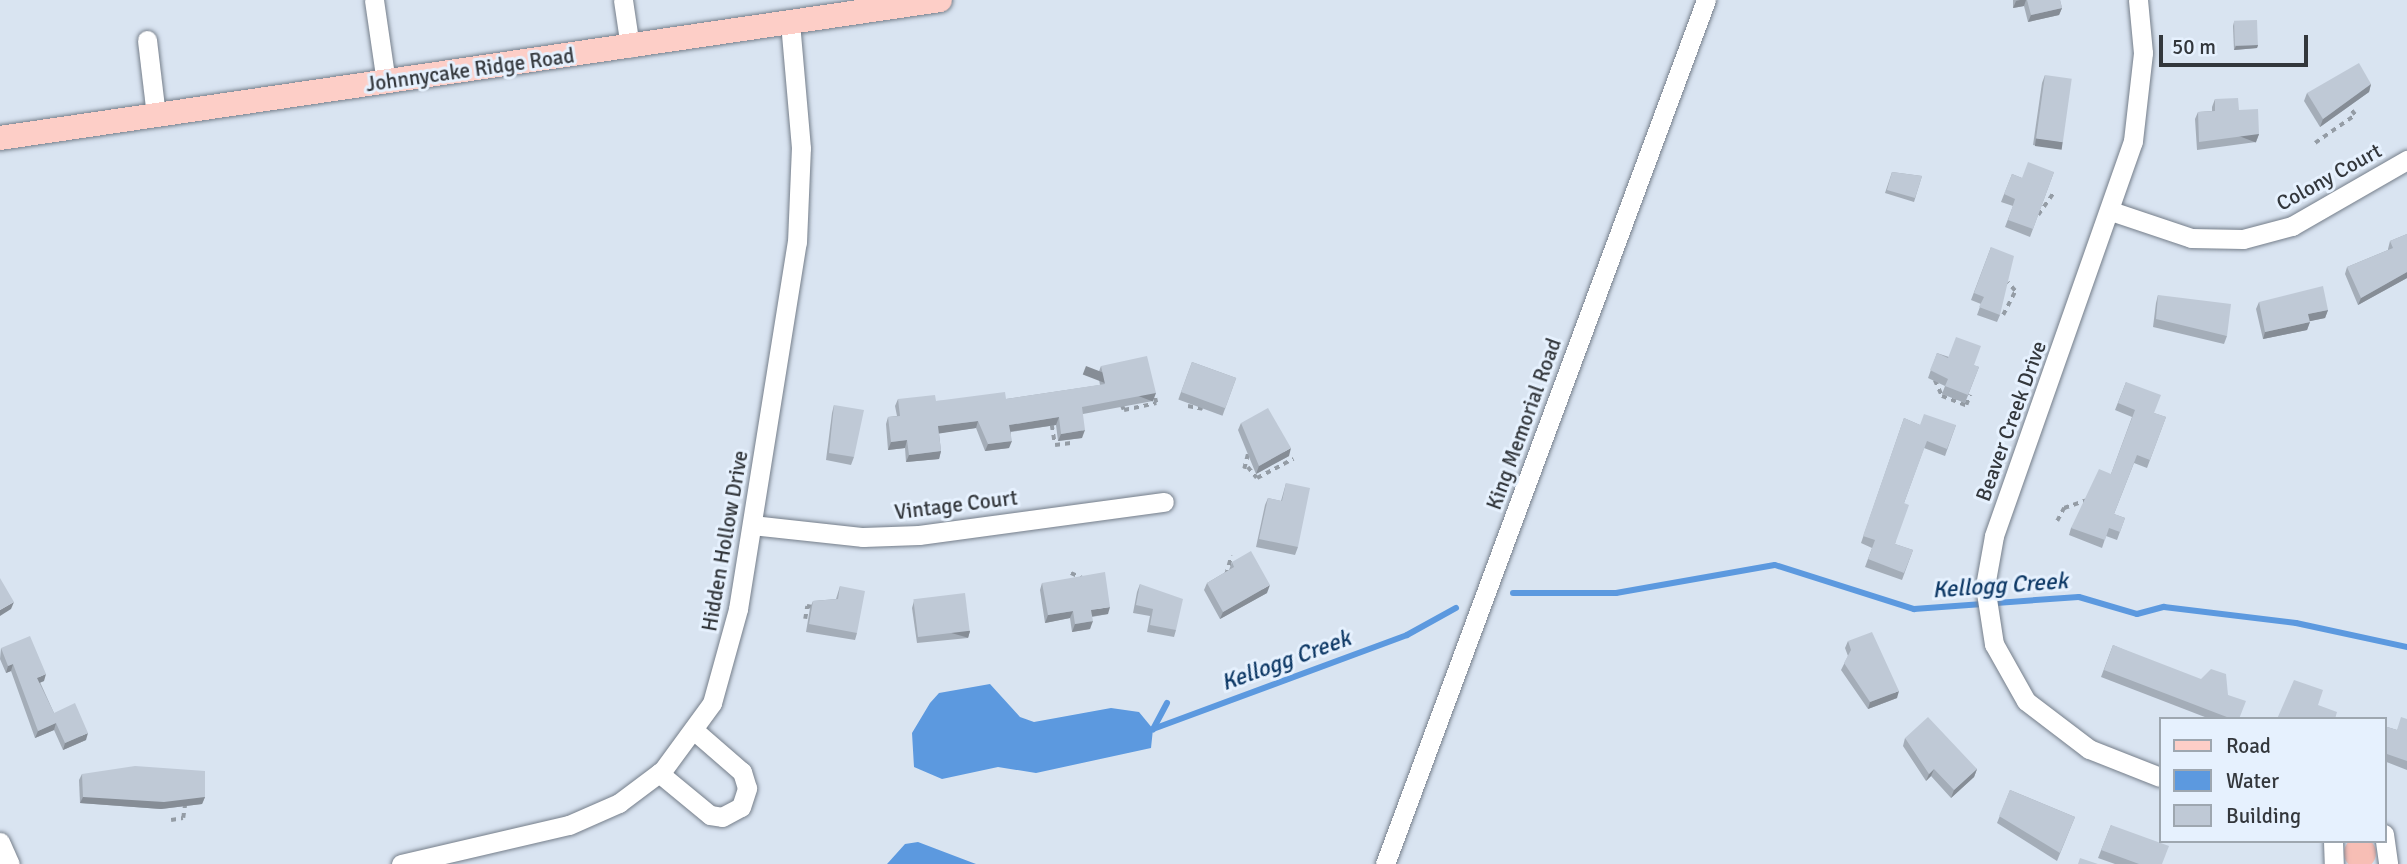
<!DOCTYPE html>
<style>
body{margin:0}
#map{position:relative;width:2407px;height:864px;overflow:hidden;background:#d9e4f1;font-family:Signika,sans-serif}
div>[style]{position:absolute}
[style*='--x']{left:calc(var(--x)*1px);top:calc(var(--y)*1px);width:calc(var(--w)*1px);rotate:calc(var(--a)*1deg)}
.green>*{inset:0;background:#f7beb5}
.round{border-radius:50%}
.water>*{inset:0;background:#5c99df}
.stream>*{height:6px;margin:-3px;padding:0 3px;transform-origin:3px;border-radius:3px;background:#5c99df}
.path>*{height:3.5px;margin-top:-1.75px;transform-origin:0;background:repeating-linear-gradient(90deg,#949ca5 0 5px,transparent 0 10px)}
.roads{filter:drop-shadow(0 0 2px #757e8a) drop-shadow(0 0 2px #757e8a)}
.minor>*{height:19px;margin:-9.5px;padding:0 9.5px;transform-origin:9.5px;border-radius:9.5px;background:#fff}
.major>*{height:24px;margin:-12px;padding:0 12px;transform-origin:12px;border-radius:12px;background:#fdcec7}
.wall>*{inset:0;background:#a4adb8;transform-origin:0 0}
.shaded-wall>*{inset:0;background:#868d96;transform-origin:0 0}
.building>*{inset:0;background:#bfc9d6;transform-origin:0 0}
span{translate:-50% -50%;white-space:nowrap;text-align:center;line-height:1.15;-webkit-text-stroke:6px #e6f1fe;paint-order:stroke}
.street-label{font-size:21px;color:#33373c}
.water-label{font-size:23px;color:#0e3966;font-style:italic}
.legend{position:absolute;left:2159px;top:717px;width:228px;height:126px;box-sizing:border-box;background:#e6f1fe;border:2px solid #9ea7b0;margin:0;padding:9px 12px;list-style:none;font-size:21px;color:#33373c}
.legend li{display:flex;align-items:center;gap:14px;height:35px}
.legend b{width:35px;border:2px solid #9ea7b0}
.scale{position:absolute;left:2159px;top:35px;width:149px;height:32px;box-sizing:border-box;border:4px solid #33373c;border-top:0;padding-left:9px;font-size:21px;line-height:24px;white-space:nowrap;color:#33373c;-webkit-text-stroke:5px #e6f1fe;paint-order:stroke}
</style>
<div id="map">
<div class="green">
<i class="round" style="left:2344px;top:837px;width:32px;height:32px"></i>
</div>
<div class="water">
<i style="clip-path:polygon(990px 684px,1020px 717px,1034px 722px,1111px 708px,1139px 712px,1153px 729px,1151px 748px,1036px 773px,998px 767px,942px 779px,914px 767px,912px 733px,930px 703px,939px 693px)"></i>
<i style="clip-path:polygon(918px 842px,968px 861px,976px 864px,887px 864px,905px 844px)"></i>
</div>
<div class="stream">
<i style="--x:1513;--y:593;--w:103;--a:0"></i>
<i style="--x:1616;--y:593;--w:161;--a:-10"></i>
<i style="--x:1775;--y:565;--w:146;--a:17.6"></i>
<i style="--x:1914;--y:609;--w:165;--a:-4.2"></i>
<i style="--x:2079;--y:597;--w:60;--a:16.3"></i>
<i style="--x:2137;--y:614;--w:28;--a:-15"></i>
<i style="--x:2164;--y:607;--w:133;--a:6.9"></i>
<i style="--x:2296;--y:623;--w:114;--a:12.2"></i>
<i style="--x:1167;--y:703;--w:30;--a:118"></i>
<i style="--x:1153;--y:729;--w:271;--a:-20.3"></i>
<i style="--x:1407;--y:635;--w:56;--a:-28.9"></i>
</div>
<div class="path">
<i style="--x:2315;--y:143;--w:49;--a:-35"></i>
<i style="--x:2355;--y:115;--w:8;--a:-130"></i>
<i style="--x:2038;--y:215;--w:29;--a:-55"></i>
<i style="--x:2003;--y:315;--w:27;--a:-63"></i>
<i style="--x:2015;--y:291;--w:11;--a:-131"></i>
<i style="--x:1935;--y:380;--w:17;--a:66"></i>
<i style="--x:1942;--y:396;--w:26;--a:21"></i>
<i style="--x:1966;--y:405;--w:11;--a:-68"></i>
<i style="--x:1122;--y:405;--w:5;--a:68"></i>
<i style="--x:1124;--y:410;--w:33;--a:-12"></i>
<i style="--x:1156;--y:403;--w:9;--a:-103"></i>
<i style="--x:1188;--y:406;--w:15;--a:11"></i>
<i style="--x:1052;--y:425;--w:20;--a:81"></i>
<i style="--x:1055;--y:445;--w:16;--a:-7"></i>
<i style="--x:1248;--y:467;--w:14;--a:51"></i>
<i style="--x:1257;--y:478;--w:41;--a:-27.8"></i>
<i style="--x:1244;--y:469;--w:21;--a:-76"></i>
<i style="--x:2057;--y:521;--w:15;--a:-62"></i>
<i style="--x:2064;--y:508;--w:24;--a:-19"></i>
<i style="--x:1071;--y:573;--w:12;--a:24"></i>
<i style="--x:1226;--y:575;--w:20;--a:-75"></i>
<i style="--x:805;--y:619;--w:13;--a:-81"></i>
<i style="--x:807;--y:606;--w:6;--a:9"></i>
<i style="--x:171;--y:820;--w:12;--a:-9"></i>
<i style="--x:183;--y:818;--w:14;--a:-82"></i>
</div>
<div class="roads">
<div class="minor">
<i style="--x:374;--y:0;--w:83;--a:81.7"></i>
<i style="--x:623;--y:0;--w:48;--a:81.5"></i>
<i style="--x:2138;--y:0;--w:53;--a:84.6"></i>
<i style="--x:2143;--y:53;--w:89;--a:96.5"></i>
<i style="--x:2133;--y:141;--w:419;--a:109.4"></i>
<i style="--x:1994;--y:536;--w:51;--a:100.2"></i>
<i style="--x:1985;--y:586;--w:59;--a:81.2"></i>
<i style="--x:1994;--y:644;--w:65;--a:60.7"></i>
<i style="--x:2026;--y:701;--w:79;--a:37.3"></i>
<i style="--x:2089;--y:749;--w:76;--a:21.5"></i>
<i style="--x:147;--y:40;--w:77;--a:83.2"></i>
<i style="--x:2111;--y:211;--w:84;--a:18.6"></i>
<i style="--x:2191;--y:238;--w:52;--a:1.1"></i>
<i style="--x:2243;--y:239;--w:51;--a:-14.9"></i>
<i style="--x:2292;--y:226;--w:133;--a:-29.9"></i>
<i style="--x:752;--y:525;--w:112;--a:6.2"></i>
<i style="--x:863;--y:537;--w:56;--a:-2"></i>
<i style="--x:919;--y:535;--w:247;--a:-7.7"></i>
<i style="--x:659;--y:773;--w:66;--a:39.5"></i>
<i style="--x:710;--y:815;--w:12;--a:9"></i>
<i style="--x:722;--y:817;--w:21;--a:-28"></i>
<i style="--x:741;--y:807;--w:20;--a:-72"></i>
<i style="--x:747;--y:788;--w:17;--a:-107"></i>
<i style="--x:742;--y:772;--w:61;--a:-139"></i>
<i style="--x:2384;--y:834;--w:30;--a:82"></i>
<i style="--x:2333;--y:841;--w:23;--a:88"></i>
<i style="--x:0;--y:842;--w:24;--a:66"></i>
<i style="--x:401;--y:864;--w:172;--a:-13.1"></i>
<i style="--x:569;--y:825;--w:55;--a:-23.7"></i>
<i style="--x:619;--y:803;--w:55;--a:-36.9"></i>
<i style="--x:663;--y:770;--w:83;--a:-53.8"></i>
<i style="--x:712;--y:703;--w:98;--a:-74.5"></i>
<i style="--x:738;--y:609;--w:372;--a:-80.9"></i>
<i style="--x:797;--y:242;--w:94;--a:-87.6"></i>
<i style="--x:801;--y:148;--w:126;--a:-95"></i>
<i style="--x:1385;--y:864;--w:922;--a:-69.62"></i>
</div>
<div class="major">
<i style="--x:0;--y:138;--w:950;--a:-8.35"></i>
</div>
</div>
<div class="wall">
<i style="clip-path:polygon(2013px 0,2060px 0,2062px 8px,2059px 15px,2028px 22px,2024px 6px,2013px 8px)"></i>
<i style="clip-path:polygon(2234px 22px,2258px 45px,2257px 48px,2234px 50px,2233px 26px)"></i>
<i style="clip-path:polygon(2045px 75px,2060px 149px,2033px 145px,2042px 83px)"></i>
<i style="clip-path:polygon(2371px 84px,2369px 92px,2320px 127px,2304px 101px,2307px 93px)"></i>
<i style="clip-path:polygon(2215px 99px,2239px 110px,2259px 134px,2256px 142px,2197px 150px,2195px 119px,2198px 112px,2212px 111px,2212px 107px)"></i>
<i style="clip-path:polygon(1892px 172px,1922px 176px,1914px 202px,1885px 193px)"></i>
<i style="clip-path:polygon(2054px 172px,2030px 237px,2005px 227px,2013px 206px,2001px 202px,2012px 174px,2022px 178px)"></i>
<i style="clip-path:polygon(2407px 234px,2407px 278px,2358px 305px,2345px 274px,2347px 267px,2388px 250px,2388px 249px,2390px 241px)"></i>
<i style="clip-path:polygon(1991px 247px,2000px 315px,1997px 322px,1977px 315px,1981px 304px,1971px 300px)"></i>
<i style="clip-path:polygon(2158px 295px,2227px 336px,2224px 344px,2153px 327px,2156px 303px)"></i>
<i style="clip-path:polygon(2259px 302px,2328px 310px,2325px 318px,2310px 321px,2307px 330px,2263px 339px,2256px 309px)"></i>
<i style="clip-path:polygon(1937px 353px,1979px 367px,1965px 403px,1942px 394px,1945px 386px,1928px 378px)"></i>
<i style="left:1192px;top:362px;width:47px;height:40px;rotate:20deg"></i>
<i style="clip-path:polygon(1101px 366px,1153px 401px,1083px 414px,1082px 438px,1058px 441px,1056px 425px,1011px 432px,1009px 448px,985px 451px,976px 428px,939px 433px,941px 451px,939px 459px,906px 462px,905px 448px,888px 450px,886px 424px,888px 417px,897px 416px,895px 406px,898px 399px,936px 401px,1006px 399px,1100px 385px,1098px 374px)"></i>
<i style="clip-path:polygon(2126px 382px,2154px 413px,2166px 417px,2147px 468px,2134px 463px,2114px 514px,2125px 518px,2117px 540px,2106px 536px,2102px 548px,2069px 535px,2071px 528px,2111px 474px,2132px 417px,2115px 410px)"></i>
<i style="clip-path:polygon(834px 405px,854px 457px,851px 465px,826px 460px,832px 413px)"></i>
<i style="clip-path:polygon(1904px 418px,1920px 425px,1956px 425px,1945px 456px,1924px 448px,1904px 503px,1895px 544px,1913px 550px,1902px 580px,1865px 567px,1872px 548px,1861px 543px)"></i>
<i style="clip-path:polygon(1241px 423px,1289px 456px,1256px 474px,1238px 430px)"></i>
<i style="clip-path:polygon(1286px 483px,1298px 547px,1295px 555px,1256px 547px,1265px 505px,1268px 498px,1281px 501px)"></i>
<i style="clip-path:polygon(1232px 562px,1267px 593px,1220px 619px,1204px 590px,1207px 583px,1229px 570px)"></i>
<i style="clip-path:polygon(1042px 583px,1108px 614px,1092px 617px,1090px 629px,1072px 632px,1070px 618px,1045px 623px,1040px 590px)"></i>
<i style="clip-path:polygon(1140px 584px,1176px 630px,1174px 637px,1147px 632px,1150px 616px,1133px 613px,1137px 592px)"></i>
<i style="clip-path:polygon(840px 586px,857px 633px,855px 640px,806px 632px,810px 608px,813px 601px,836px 599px)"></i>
<i style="clip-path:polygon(914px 601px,970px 631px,968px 638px,917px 643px,912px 608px)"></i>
<i style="clip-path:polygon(1848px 641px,1897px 698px,1868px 709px,1841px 670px,1848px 656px,1845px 648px)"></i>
<i style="clip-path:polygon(2113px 645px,2228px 695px,2239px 719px,2210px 719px,2101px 677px)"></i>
<i style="clip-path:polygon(1px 648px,44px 681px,40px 682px,54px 713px,86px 740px,63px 750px,54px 730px,35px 738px,11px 671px,6px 673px,0 659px)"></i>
<i style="clip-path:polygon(2407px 719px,2407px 770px,2384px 761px,2384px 726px,2397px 730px)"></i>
<i style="clip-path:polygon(1905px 738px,1977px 769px,1974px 777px,1951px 798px,1931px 776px,1926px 781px,1903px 746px)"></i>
<i style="clip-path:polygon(82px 774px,205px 797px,202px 804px,161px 809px,80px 803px,79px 780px)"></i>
<i style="clip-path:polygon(2010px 790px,2075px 817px,2057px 861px,1997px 823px)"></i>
<i style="clip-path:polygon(2111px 825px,2162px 864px,2115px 864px,2098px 858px)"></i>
</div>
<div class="shaded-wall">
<i style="clip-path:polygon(2020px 0,2026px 0,2024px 6px,2013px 8px,2016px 1px)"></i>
<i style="clip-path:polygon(2062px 8px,2059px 15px,2028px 22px,2031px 15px)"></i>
<i style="clip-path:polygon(2258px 45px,2257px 48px,2234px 50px,2236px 46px)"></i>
<i style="clip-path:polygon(2371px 84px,2369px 92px,2320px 127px,2323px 119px)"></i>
<i style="left:2259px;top:134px;width:9px;height:61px;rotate:111deg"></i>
<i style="left:2036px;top:138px;width:27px;height:8px;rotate:8deg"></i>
<i style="clip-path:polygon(2407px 272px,2407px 278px,2358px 305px,2361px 298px)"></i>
<i style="clip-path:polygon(2328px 310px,2325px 318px,2306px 322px,2308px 314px)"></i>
<i style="clip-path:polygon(2310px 322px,2307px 330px,2263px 339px,2265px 332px)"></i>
<i style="left:1156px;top:393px;width:9px;height:75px;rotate:111deg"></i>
<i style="clip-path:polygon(1059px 417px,1056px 425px,1007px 432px,1009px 425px)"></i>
<i style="clip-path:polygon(978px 421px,976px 428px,936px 434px,938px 426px)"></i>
<i style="clip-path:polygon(1085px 430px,1082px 438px,1058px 441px,1061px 434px)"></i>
<i style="clip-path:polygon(907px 440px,905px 448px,888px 450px,891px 442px)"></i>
<i style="clip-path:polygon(1012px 441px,1009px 448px,985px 451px,988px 444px)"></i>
<i style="clip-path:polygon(1291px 448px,1289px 456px,1256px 474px,1259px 466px)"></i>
<i style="clip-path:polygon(941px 451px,939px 459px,906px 462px,909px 455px)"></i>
<i style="clip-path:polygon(1270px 585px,1267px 593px,1220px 619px,1223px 612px)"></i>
<i style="clip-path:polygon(14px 602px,11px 609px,0 616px,0 610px)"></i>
<i style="clip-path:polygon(1110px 607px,1108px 614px,1088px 617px,1091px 610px)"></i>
<i style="clip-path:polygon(1073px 611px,1070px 618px,1045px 623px,1048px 615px)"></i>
<i style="clip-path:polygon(1093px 621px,1090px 629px,1072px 632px,1075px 624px)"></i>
<i style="left:970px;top:631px;width:7px;height:50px;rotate:106deg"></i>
<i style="clip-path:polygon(13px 664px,11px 671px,6px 673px,8px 666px)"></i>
<i style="clip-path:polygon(46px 674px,44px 681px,35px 685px,37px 678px)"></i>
<i style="clip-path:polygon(1899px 691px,1897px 698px,1868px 709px,1870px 702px)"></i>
<i style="clip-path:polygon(56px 723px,54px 730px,35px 738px,38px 731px)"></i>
<i style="clip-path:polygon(88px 733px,86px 740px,63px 750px,65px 743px)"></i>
<i style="clip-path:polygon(1934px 769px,1931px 776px,1926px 781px,1929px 774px)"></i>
<i style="clip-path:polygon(1977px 769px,1974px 777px,1951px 798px,1954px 790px)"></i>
<i style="clip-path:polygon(83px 797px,205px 797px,202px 804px,161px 809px,80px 803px)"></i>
</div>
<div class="building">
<i style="clip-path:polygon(2027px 0,2060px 0,2062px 8px,2031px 15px)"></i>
<i style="left:2257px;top:20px;width:25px;height:23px;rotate:88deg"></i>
<i style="clip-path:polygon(2359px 63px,2371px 84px,2323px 119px,2307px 93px)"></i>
<i style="left:2045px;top:75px;width:27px;height:64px;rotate:8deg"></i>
<i style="clip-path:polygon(2238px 98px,2239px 110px,2258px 109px,2259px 134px,2199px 142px,2198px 112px,2215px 111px,2215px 99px)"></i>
<i style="clip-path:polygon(2028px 162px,2054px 172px,2033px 229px,2008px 220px,2015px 199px,2004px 194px,2012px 174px,2022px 178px)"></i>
<i style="clip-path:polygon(1892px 172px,1922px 176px,1915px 198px,1887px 190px)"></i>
<i style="clip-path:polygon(2407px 234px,2407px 272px,2361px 298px,2347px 267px,2393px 248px,2390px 241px)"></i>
<i style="clip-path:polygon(1991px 247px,2014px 256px,2000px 315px,1979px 307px,1984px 297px,1974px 293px)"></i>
<i style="clip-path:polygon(2323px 286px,2328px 310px,2308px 314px,2310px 322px,2265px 332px,2259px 302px)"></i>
<i style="clip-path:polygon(2158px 295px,2231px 304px,2227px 336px,2156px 319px)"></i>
<i style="clip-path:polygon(1956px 337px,1981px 346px,1974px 365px,1979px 367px,1968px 395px,1945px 386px,1948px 379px,1930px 370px,1937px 353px,1948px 358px)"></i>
<i style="clip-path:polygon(1147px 356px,1156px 393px,1082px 407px,1085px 430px,1061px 434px,1059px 417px,1009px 425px,1012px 441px,988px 444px,978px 421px,938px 426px,941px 451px,909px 455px,907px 440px,891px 442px,888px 417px,900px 416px,898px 399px,935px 395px,936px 401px,1005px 392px,1006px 399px,1105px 384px,1101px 366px)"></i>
<i style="left:1192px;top:362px;width:47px;height:32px;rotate:20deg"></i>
<i style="clip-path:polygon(2126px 382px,2161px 395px,2154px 413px,2166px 417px,2150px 460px,2137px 455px,2114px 514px,2125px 518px,2120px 532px,2109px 528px,2105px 540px,2071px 528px,2099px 469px,2111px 474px,2135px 410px,2118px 403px)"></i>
<i style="clip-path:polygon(834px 405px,864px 410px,854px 457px,829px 453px)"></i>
<i style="clip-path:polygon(1268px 408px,1291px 448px,1259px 466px,1241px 423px)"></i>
<i style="clip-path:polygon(1924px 414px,1956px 425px,1947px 449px,1927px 441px,1904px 503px,1909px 505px,1895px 544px,1913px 550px,1904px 573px,1868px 559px,1875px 540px,1863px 536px,1904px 418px,1920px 425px)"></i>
<i style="clip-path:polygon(1286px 483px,1310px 488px,1298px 547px,1259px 539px,1268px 498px,1282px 501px)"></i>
<i style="clip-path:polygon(1251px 551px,1270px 585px,1223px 612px,1207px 583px,1234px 567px,1232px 562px)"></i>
<i style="clip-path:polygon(1105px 572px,1110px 607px,1091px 610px,1093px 621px,1075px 624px,1073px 611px,1048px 615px,1042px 583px)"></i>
<i style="clip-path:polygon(0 578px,14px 602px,0 610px)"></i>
<i style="clip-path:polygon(1140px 584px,1183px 599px,1176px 630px,1150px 625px,1153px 609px,1136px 605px)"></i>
<i style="clip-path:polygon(840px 586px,865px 591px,857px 633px,809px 624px,813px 601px,838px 599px)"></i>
<i style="left:965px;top:593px;width:38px;height:52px;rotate:83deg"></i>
<i style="clip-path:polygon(1872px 632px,1899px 691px,1870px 702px,1844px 663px,1851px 650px,1848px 641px)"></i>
<i style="clip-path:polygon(30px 636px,46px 674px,37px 678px,54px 713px,75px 703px,88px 733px,65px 743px,56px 723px,38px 731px,13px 664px,8px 666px,1px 648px)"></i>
<i style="clip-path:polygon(2113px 645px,2201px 679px,2211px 669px,2226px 674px,2228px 695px,2246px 701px,2239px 719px,2232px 719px,2104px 670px)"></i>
<i style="clip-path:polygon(2294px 680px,2323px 690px,2318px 705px,2337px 712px,2335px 719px,2277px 719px)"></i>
<i style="clip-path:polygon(1928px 717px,1977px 769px,1954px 790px,1934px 769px,1929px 774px,1905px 738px)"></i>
<i style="clip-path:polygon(2401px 717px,2407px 719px,2407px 761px,2384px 753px,2384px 726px,2397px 730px)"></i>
<i style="clip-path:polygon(135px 766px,205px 771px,205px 797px,164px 802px,83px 797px,82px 774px)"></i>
<i style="clip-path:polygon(2010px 790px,2075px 817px,2060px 853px,1999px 816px)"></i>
<i style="clip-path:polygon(2111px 825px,2169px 846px,2162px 864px,2139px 864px,2101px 850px)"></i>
<i style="clip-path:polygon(2080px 858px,2098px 864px,2078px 864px)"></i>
</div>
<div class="street-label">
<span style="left:470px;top:70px;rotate:-8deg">Johnnycake Ridge Road</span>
<span style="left:2329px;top:177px;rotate:-29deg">Colony Court</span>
<span style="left:2011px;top:421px;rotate:-70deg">Beaver Creek Drive</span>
<span style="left:1524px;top:424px;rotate:-70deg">King Memorial Road</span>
<span style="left:956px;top:505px;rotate:-7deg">Vintage Court</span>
<span style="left:725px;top:541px;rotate:-80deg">Hidden Hollow Drive</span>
</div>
<div class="water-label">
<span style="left:2000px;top:586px;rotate:-4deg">Kellogg Creek</span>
<span style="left:1286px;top:661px;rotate:-20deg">Kellogg Creek</span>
</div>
<ul class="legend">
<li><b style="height:9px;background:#fdcec7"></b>Road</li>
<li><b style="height:19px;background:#5c99df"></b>Water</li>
<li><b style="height:19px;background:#bfc9d6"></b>Building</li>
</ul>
<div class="scale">50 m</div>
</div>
